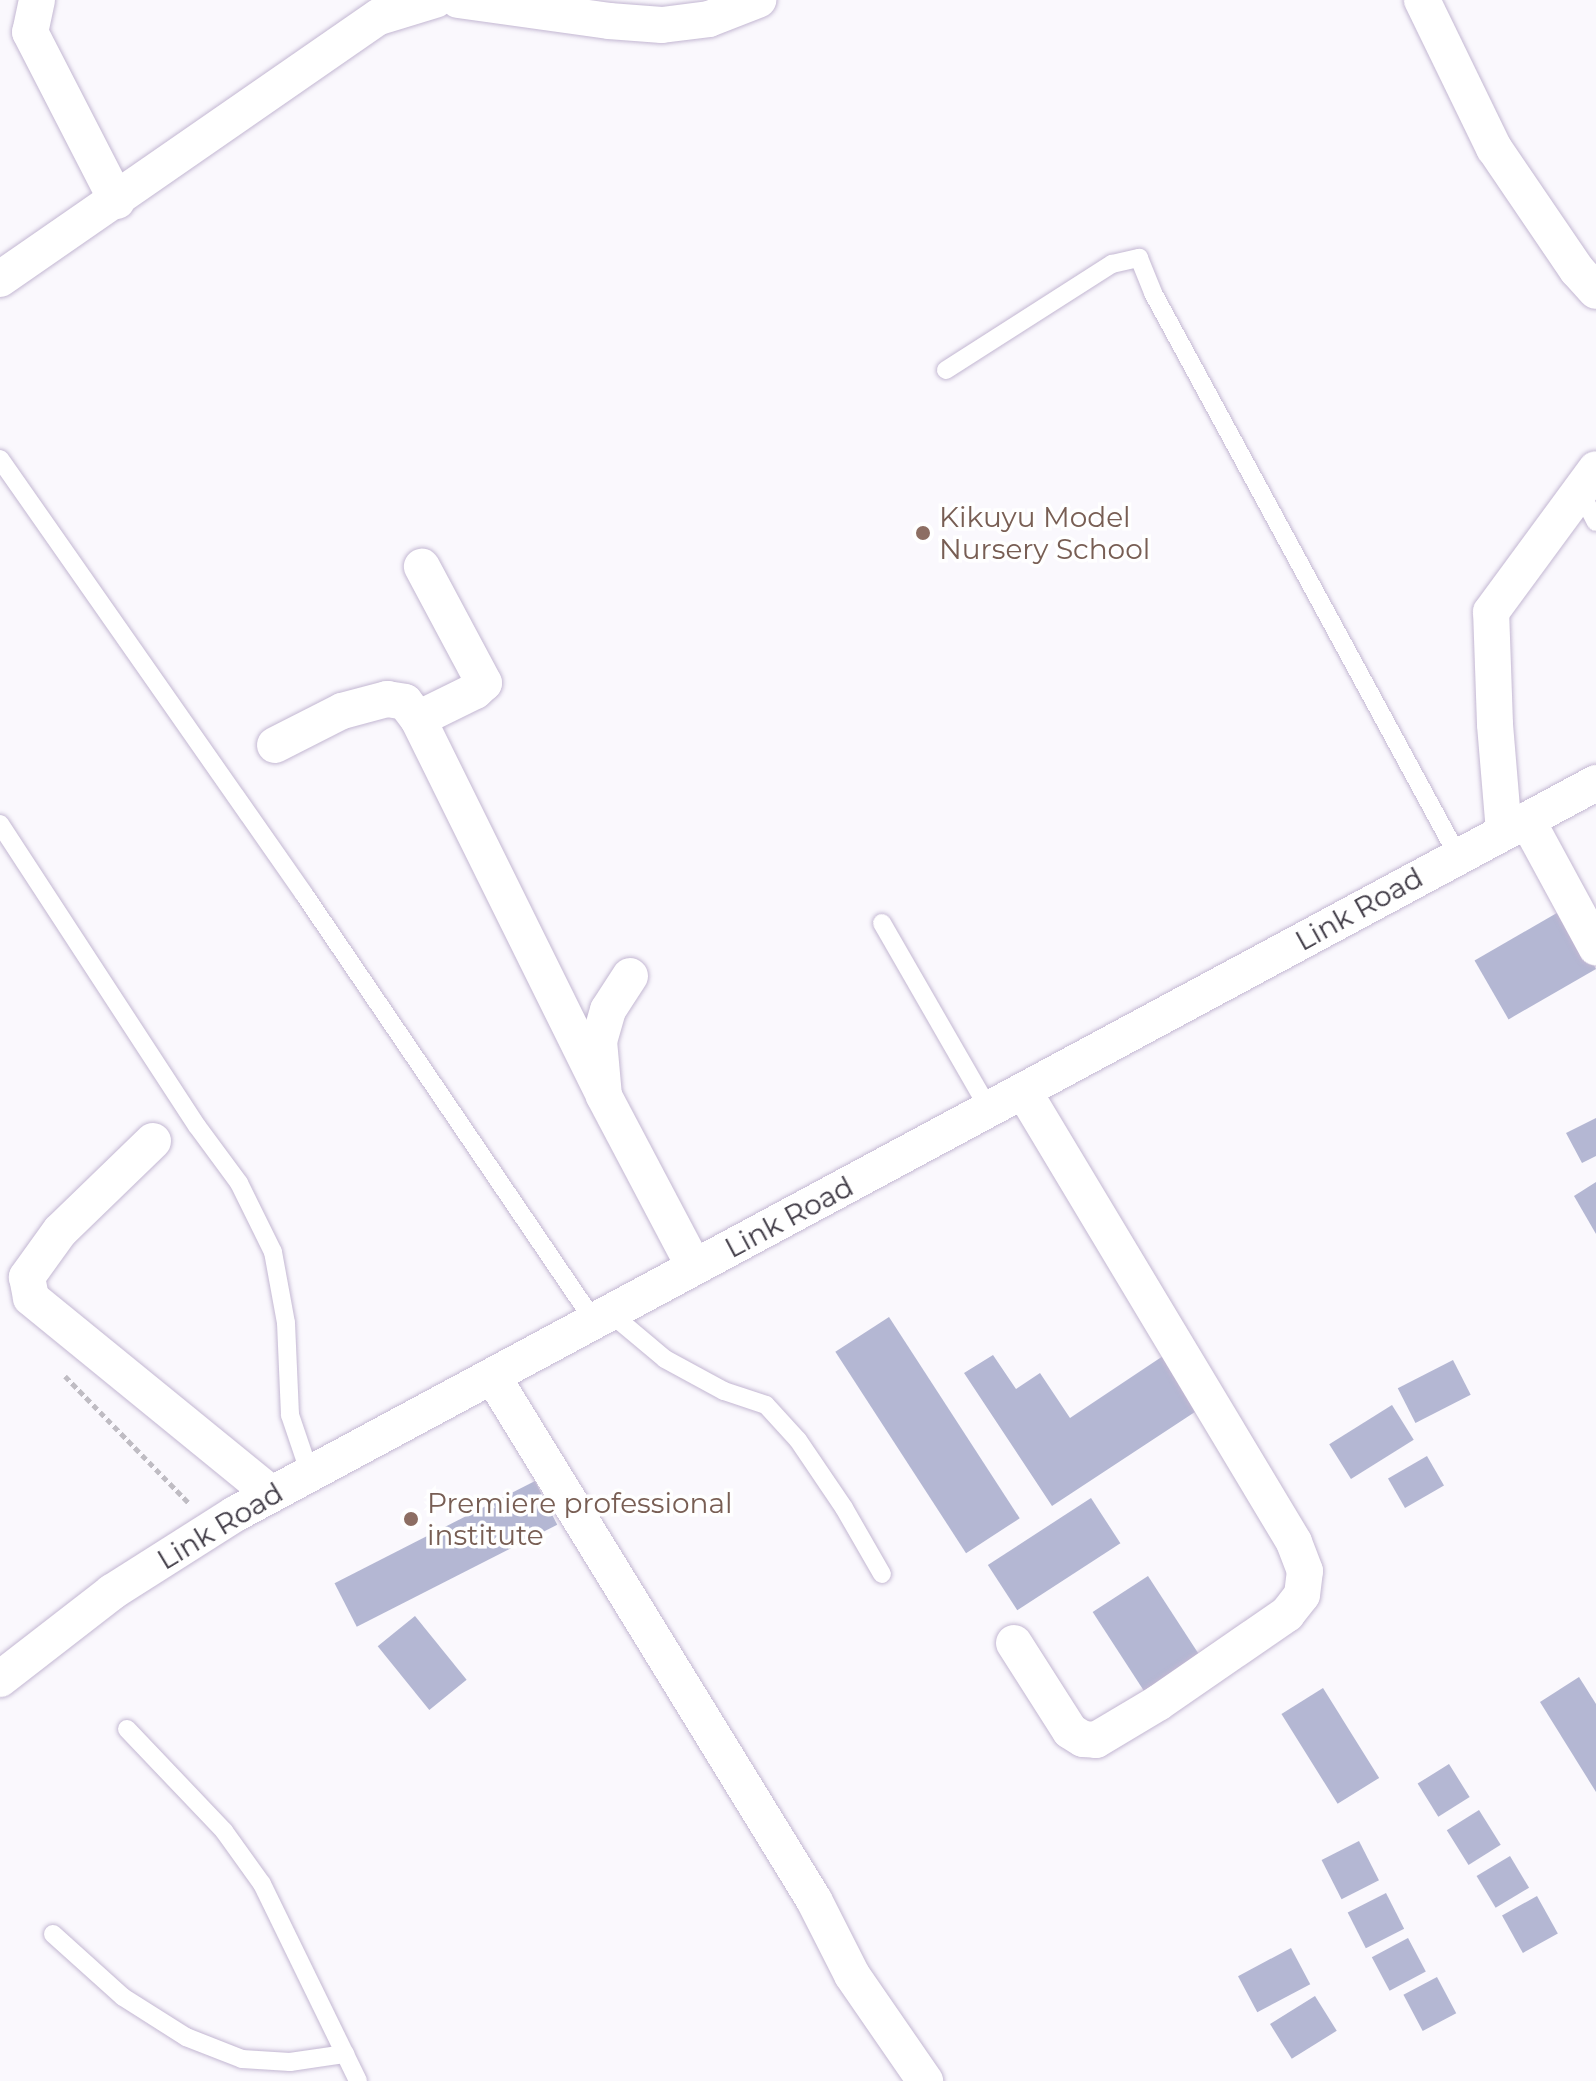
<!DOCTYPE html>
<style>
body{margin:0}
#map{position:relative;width:1596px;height:2081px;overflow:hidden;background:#faf8fd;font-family:Montserrat,sans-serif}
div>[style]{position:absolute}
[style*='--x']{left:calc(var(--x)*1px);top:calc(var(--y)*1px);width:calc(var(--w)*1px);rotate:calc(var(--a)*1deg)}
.building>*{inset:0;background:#b4b7d3;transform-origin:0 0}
.path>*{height:5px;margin-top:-2.5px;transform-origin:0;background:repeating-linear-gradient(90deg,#bfbcc3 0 6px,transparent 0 10px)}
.roads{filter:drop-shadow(0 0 2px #c3b7d2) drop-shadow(0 0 2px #c3b7d2)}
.service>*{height:18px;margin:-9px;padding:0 9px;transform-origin:9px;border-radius:9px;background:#fff}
.minor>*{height:36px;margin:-18px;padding:0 18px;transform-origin:18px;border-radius:18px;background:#fff}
.dots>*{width:22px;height:22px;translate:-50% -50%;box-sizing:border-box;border:4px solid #fff;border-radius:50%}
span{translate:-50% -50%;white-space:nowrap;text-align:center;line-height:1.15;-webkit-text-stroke:7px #fff;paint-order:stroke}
.education-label{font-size:28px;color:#785e54}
.left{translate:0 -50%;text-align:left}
.street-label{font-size:28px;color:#3d3843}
</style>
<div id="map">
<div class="building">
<i style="left:1562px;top:910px;width:68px;height:101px;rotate:60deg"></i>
<i style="clip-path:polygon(1596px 1118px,1596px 1156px,1582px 1163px,1566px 1133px)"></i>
<i style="clip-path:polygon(1596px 1182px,1596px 1234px,1574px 1196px)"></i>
<i style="left:889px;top:1317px;width:240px;height:64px;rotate:57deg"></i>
<i style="clip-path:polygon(1169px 1352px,1204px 1406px,1052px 1506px,964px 1373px,993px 1355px,1016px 1389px,1040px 1373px,1070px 1418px)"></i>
<i style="left:1453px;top:1360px;width:39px;height:62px;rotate:63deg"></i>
<i style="left:1392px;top:1405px;width:41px;height:74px;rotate:58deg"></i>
<i style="left:1427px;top:1456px;width:34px;height:45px;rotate:60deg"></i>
<i style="left:535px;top:1481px;width:49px;height:225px;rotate:63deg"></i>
<i style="left:1091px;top:1498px;width:54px;height:123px;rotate:57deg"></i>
<i style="left:1148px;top:1576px;width:100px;height:66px;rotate:57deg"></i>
<i style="left:415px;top:1616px;width:82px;height:48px;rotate:51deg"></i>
<i style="clip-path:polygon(1579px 1677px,1596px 1704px,1596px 1792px,1540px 1702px)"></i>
<i style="left:1323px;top:1688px;width:106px;height:49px;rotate:58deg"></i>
<i style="left:1449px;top:1764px;width:39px;height:37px;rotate:58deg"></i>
<i style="left:1479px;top:1810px;width:41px;height:38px;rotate:58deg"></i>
<i style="left:1359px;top:1841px;width:44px;height:42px;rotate:63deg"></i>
<i style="left:1510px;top:1856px;width:37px;height:39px;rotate:59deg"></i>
<i style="left:1386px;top:1893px;width:40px;height:43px;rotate:63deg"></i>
<i style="left:1537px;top:1896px;width:43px;height:40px;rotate:61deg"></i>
<i style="left:1408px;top:1938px;width:38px;height:41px;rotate:62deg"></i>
<i style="left:1291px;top:1948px;width:41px;height:60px;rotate:62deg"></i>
<i style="left:1437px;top:1977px;width:41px;height:38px;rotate:62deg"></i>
<i style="left:1315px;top:1996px;width:41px;height:53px;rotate:58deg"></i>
</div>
<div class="path">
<i style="--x:65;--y:1376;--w:177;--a:45.7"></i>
</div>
<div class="roads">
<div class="service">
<i style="--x:946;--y:370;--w:197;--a:-32.6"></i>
<i style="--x:1112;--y:264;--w:28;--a:-13"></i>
<i style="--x:1139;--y:258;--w:38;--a:68"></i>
<i style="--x:1153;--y:293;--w:640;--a:61.55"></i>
<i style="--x:0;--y:459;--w:531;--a:55.05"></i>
<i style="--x:304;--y:894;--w:516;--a:55.82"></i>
<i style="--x:1579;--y:489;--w:37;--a:63"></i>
<i style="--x:0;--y:824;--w:361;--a:56.9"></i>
<i style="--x:197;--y:1126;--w:71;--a:53.6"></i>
<i style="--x:239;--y:1183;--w:77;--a:63.8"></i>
<i style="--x:273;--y:1252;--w:72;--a:79.6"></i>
<i style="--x:286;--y:1323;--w:92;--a:87.5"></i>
<i style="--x:290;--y:1415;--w:62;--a:71.3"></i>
<i style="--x:882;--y:923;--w:217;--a:60.1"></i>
<i style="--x:609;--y:1312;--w:73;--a:40"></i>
<i style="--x:665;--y:1359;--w:67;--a:28.5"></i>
<i style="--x:724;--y:1391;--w:44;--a:18.4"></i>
<i style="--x:766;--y:1405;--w:47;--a:47.6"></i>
<i style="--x:798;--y:1440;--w:82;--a:55.9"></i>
<i style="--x:844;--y:1508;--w:76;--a:60.1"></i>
<i style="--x:127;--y:1729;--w:141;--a:46.4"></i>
<i style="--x:224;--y:1831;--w:65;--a:54.4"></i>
<i style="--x:262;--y:1884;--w:219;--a:64"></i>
<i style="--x:53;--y:1934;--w:94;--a:42"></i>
<i style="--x:123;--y:1997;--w:75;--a:32.4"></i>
<i style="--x:186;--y:2037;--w:60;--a:21.4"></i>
<i style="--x:242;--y:2059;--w:48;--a:3.6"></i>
<i style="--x:290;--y:2062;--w:56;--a:-8.3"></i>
</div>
<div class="minor">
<i style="--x:37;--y:0;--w:33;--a:102"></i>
<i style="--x:30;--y:32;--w:190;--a:62.8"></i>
<i style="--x:458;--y:0;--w:152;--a:7.9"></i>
<i style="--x:609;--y:21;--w:53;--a:4.3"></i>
<i style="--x:662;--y:25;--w:47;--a:-7.3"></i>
<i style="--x:709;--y:19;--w:53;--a:-21.2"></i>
<i style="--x:1422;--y:0;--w:165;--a:64.1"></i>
<i style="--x:1494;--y:148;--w:148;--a:55.8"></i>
<i style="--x:1577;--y:270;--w:28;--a:48"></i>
<i style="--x:0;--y:279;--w:461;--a:-34.7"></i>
<i style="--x:379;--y:17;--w:59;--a:-16.9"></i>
<i style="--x:418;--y:719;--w:64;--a:-26.2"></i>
<i style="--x:475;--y:691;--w:12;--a:-42"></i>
<i style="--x:484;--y:683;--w:132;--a:-118.1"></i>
<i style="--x:275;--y:745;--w:75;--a:-26.9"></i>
<i style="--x:342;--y:711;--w:47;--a:-14.9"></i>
<i style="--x:387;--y:699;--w:18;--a:9"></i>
<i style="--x:405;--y:702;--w:21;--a:53"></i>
<i style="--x:418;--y:719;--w:420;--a:63.7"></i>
<i style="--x:1527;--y:820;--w:145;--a:61.5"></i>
<i style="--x:1504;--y:832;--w:108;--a:-94.8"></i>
<i style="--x:1495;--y:724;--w:112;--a:-92"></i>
<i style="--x:1491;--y:612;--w:177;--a:-53.7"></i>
<i style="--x:630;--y:976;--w:40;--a:122.9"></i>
<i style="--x:608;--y:1010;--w:32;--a:106"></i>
<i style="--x:599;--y:1041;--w:55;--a:84.8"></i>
<i style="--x:604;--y:1096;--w:193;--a:62.2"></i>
<i style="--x:153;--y:1141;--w:129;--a:135.9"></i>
<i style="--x:60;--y:1231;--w:57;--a:125.7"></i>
<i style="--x:27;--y:1277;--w:21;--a:79"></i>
<i style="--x:31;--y:1298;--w:310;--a:39.2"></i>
<i style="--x:493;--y:1377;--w:614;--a:58.46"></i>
<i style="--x:814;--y:1900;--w:84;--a:63.1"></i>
<i style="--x:852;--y:1975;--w:129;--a:55.4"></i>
<i style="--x:1014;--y:1643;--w:104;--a:57.5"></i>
<i style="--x:1070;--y:1731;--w:15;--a:32"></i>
<i style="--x:1083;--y:1739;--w:13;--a:4"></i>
<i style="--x:1096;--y:1740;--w:72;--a:-30.8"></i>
<i style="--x:1158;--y:1703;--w:157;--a:-34.6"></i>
<i style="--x:1287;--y:1614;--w:24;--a:-52"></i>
<i style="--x:1302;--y:1595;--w:24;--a:-83"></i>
<i style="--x:1305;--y:1571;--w:31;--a:-111"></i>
<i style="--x:1294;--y:1542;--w:525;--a:-120.96"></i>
<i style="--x:0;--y:1679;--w:142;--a:-37.8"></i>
<i style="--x:112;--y:1592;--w:146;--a:-32.4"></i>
<i style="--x:235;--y:1514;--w:1545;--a:-28.24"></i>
</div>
</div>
<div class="dots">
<i style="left:923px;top:533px;background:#8d6e63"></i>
<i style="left:411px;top:1519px;background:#8d6e63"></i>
</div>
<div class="education-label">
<span class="left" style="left:939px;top:533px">Kikuyu Model<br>Nursery School</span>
<span class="left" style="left:427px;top:1519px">Premiere professional<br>institute</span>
</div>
<div class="street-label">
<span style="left:1359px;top:909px;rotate:-29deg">Link Road</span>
<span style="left:789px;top:1217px;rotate:-28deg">Link Road</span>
<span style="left:220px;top:1526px;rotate:-31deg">Link Road</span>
</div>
</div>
